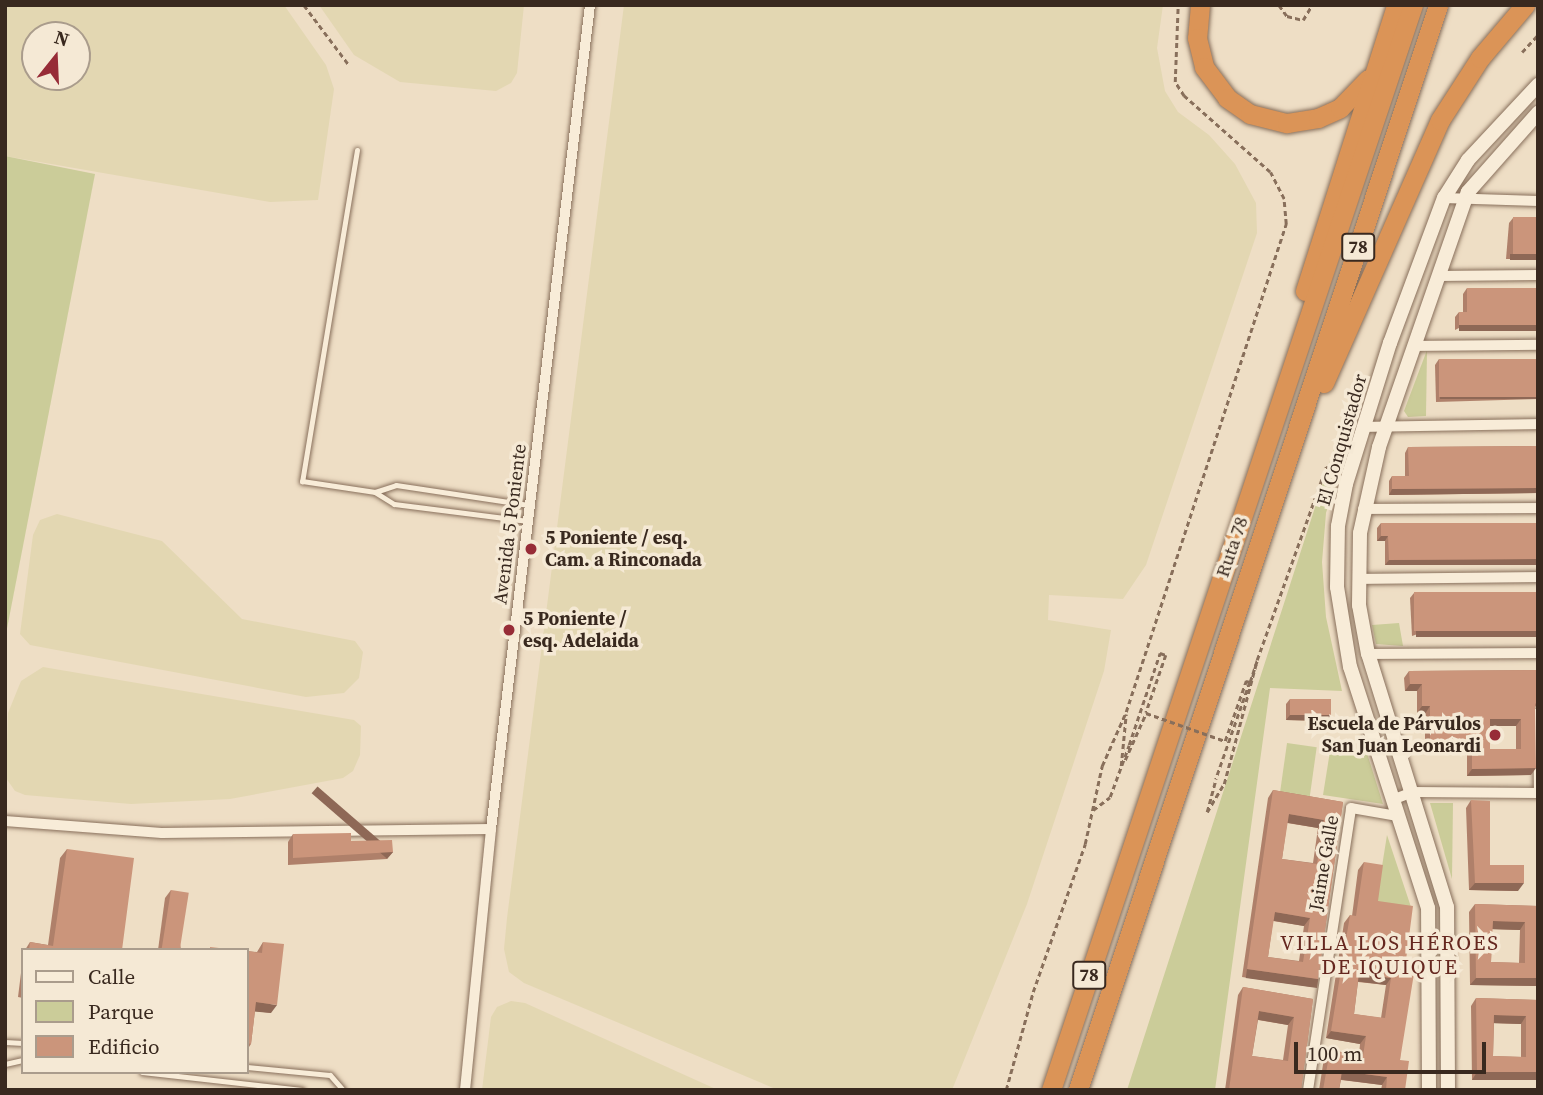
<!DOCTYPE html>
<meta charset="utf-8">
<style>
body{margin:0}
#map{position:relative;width:1543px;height:1095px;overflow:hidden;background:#eedec5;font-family:"Source Serif 4",serif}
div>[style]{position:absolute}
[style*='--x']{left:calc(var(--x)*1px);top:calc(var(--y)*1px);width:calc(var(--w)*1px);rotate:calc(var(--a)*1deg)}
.farmland>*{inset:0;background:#e3d7b2}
.green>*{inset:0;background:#cbcc99;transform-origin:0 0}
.path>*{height:2.5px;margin-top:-1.25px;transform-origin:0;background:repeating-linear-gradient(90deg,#886f5b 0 5px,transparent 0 8.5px)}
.roads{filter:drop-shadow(0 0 2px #886f5b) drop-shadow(0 0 2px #886f5b)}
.lane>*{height:5px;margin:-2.5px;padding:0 2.5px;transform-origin:2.5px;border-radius:2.5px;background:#f8ecd8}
.street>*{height:10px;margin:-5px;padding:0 5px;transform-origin:5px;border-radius:5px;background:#f8ecd8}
.secondary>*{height:14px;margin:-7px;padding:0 7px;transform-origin:7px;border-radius:7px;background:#f8ecd8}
.highway>*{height:19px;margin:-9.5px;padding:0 9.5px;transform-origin:9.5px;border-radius:9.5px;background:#db9457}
.path-bridge>*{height:2.5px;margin-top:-1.25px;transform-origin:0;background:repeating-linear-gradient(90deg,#886f5b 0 5px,transparent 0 8.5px)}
.wall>*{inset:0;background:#af806a}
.shaded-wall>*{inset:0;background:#8e6856;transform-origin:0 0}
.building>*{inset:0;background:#cb957b;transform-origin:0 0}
.dots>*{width:19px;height:19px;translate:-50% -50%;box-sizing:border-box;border:4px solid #f5e9d5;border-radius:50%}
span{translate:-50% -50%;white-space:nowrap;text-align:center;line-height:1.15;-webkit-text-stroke:7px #f5e9d5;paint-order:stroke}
.shield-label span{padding:2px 5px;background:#f5e9d5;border:2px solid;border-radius:5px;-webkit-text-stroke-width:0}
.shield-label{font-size:18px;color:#39291f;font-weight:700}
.street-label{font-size:19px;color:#39291f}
.poi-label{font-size:19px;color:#39291f;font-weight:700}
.left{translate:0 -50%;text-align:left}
.right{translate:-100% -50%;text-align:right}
.neighbourhood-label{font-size:21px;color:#65271f;letter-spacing:2px}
.frame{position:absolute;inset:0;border:7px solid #39291f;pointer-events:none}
.legend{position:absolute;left:21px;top:948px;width:228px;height:126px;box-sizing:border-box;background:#f5e9d5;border:2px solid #aa9c8c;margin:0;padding:9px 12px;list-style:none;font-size:21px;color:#39291f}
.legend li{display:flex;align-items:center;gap:14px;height:35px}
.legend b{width:35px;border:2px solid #aa9c8c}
.north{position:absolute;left:21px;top:21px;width:70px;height:70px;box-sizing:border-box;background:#f5e9d5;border:2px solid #aa9c8c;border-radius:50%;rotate:18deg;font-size:19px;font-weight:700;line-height:28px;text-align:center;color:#39291f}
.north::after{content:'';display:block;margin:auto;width:24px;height:32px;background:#972c37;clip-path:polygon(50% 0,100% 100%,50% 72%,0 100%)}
.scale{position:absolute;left:1294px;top:1042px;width:192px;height:32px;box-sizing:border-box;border:4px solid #39291f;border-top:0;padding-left:9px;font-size:21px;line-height:24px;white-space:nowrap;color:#39291f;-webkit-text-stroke:5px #f5e9d5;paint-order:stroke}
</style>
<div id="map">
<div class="farmland">
<i style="clip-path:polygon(evenodd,5px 5px,284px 5px,326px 65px,334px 89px,318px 200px,270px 202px,5px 156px,5px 5px,35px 35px,77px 35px,77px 77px,35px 77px,35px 35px)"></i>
<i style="clip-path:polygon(319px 5px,524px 5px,517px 73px,511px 83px,496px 91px,400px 82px,354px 55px)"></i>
<i style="clip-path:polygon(624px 5px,1163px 5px,1157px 48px,1165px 91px,1178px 112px,1209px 135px,1235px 164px,1256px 203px,1257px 233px,1146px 565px,1123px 599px,1049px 595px,1048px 620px,1111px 630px,1104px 671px,1027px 904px,952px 1090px,778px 1090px,524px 983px,509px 972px,504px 949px,507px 918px)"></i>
<i style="clip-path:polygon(57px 514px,162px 541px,242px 619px,355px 641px,363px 652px,359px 678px,344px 693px,306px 697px,30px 645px,20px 634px,33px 535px,40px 520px)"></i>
<i style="clip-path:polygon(43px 667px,354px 720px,361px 726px,360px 755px,353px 771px,343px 778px,230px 799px,131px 804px,25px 795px,15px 791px,6px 778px,8px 713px,21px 681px)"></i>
<i style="clip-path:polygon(511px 1001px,525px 1003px,718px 1090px,482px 1090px,491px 1017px,497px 1007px)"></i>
</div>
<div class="green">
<i style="clip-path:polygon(5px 156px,95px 174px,5px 639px)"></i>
<i style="clip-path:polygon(1427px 350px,1426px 416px,1408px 417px,1404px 411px)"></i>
<i style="clip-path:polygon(1349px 402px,1355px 418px,1326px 513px,1322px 562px,1326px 617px,1342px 691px,1270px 688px,1215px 1090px,1127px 1090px)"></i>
<i style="clip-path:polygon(1399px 623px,1403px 646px,1376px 644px,1372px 625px)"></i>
<i style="left:1287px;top:743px;width:30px;height:52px;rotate:8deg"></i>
<i style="clip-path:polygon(1331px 745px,1366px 750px,1383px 804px,1323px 795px)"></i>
<i style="clip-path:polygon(1430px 803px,1453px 803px,1452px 879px)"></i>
<i style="clip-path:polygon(1387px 835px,1412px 910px,1376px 904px)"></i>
</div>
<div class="path">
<i style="--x:304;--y:5;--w:75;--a:53.1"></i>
<i style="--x:1279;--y:5;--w:14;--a:54"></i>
<i style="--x:1287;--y:16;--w:16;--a:14"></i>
<i style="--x:1303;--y:20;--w:17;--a:-59"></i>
<i style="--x:1522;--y:52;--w:23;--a:-47"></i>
<i style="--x:1250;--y:682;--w:23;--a:-72"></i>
<i style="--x:1125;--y:760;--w:51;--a:-65.9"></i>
<i style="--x:1121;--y:766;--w:52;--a:-84.5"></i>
<i style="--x:1093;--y:810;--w:21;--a:-37"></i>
<i style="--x:1110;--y:797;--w:55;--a:-69.9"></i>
<i style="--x:1207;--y:812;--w:33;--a:-59"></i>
<i style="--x:1224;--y:784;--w:128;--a:-75.1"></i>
<i style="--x:1257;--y:660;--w:205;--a:-70.3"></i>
<i style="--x:1326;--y:467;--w:12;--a:14"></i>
<i style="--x:1207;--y:812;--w:34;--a:-75"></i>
<i style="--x:1006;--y:1090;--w:102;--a:-74.6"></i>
<i style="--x:1033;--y:992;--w:157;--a:-70.6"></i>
<i style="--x:1085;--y:844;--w:80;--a:-77.7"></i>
<i style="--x:1102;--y:766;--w:59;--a:-66"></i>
<i style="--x:1126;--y:712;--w:514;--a:-71.85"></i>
<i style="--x:1286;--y:224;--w:25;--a:-95"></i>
<i style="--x:1284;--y:199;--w:30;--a:-117"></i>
<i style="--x:1270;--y:172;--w:115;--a:-138.5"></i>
<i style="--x:1184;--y:96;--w:17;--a:-123"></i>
<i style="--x:1175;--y:82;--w:77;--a:-87.8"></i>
</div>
<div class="roads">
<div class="lane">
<i style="--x:357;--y:150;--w:336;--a:99.4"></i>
<i style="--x:302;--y:481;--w:74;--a:8.6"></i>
<i style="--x:528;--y:521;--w:135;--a:-172.8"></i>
<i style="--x:394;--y:504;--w:22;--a:-148"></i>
<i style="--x:375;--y:492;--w:22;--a:-18"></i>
<i style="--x:396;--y:485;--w:134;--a:8.6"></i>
<i style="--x:1535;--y:711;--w:82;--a:89.3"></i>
<i style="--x:5;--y:1042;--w:18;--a:3"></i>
<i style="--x:5;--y:1064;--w:18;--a:-13"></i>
<i style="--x:247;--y:1067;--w:83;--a:5.5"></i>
<i style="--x:330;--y:1075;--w:20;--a:49"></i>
<i style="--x:142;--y:1072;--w:161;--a:6.4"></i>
</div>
<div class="street">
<i style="--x:1444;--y:198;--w:94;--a:1.8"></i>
<i style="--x:1438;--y:276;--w:100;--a:-0.6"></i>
<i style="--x:1414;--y:346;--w:124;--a:-0.5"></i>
<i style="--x:1364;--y:427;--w:174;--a:-1"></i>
<i style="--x:1363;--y:509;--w:175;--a:-0.3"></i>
<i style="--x:1358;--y:579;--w:180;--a:-0.6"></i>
<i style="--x:1368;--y:654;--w:170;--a:-0.3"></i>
<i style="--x:1392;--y:800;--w:22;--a:-21"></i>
<i style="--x:1413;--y:792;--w:125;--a:0.5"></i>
<i style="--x:5;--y:821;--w:157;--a:4.4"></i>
<i style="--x:162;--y:833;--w:329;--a:-0.7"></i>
<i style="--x:465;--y:1090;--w:262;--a:-84.3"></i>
<i style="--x:491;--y:829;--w:830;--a:-83.15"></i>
<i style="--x:1308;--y:1090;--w:285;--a:-81.3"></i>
<i style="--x:1351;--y:808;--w:47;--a:9.9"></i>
</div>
<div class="secondary">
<i style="--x:1429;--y:1090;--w:182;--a:-90.3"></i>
<i style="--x:1428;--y:908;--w:253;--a:-107.9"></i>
<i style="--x:1350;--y:667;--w:81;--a:-99.2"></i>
<i style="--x:1337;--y:587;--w:61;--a:-89.1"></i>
<i style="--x:1338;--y:526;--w:43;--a:-79.2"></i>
<i style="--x:1346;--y:484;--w:148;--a:-72.7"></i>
<i style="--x:1390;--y:343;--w:155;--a:-69.6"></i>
<i style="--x:1444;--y:198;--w:45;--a:-57.7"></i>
<i style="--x:1468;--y:160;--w:103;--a:-47"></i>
<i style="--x:1448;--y:1090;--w:183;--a:-90.3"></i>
<i style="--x:1447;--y:907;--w:265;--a:-107.3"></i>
<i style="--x:1368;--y:654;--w:50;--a:-100.4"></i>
<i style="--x:1359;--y:605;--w:72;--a:-89.2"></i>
<i style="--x:1360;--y:533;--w:88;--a:-77.5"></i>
<i style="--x:1379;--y:447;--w:270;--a:-70.8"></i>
<i style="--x:1468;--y:192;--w:106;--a:-48.5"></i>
</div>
<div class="highway">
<i style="--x:1200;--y:5;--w:33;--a:95"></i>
<i style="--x:1197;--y:38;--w:30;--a:76"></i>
<i style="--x:1204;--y:67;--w:39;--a:53"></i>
<i style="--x:1227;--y:98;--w:28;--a:35"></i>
<i style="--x:1250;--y:114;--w:38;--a:14"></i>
<i style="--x:1287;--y:123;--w:31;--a:-9"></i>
<i style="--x:1318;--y:118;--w:24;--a:-24"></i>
<i style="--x:1340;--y:108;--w:40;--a:-46"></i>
<i style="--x:1305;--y:291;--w:300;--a:-72.3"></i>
<i style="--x:1324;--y:383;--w:287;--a:-66.2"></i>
<i style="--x:1440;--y:120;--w:74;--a:-57.2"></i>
<i style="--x:1480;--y:58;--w:70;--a:-49.7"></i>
<i style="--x:1051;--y:1090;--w:1144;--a:-71.55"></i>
<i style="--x:1078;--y:1090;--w:1143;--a:-71.64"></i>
</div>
</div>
<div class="path-bridge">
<i style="--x:1129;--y:745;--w:97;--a:-71.4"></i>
<i style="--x:1160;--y:653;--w:6;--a:18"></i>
<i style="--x:1166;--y:655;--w:61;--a:109"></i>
<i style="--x:1146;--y:713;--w:84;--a:19.5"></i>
<i style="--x:1225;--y:741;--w:64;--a:-70.7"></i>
<i style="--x:1246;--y:681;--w:4;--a:14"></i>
<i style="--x:1250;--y:682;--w:103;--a:109.3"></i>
</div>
<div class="wall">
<i style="clip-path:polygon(1538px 217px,1538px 259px,1506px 259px,1509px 223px,1513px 218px)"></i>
<i style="clip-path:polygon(1467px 288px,1538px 288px,1455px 330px,1455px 317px,1459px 312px,1463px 312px,1463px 294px)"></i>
<i style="clip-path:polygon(1439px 359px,1538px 359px,1538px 399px,1436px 402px,1435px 365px)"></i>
<i style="clip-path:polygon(1538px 446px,1538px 493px,1389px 495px,1389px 481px,1392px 476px,1405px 476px,1405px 453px,1408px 447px)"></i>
<i style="clip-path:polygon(1381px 523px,1538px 523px,1538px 565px,1385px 565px,1385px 541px,1377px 541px,1377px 528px)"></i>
<i style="clip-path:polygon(1538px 592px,1412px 636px,1410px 598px,1414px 593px)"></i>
<i style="clip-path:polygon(evenodd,1538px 670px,1538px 708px,1536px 706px,1535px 707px,1531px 775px,1467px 776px,1467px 751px,1425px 750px,1425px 714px,1417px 713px,1417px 691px,1405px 691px,1404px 678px,1409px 671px,1538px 670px,1490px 726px,1516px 726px,1516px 749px,1490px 749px,1490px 726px)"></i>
<i style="clip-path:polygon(1290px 699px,1331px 715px,1328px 721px,1286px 720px,1286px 704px)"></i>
<i style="clip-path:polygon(evenodd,1273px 790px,1343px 802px,1318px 979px,1312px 987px,1242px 977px,1268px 798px,1273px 790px,1287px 823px,1318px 828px,1313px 863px,1282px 859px,1287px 823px,1273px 790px,1273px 921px,1304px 926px,1299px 961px,1268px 957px,1273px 921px)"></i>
<i style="clip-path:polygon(1471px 800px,1490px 865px,1518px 891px,1469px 890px,1466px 808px)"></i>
<i style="clip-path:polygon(293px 834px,351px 841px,393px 852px,387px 859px,288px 865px,288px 842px)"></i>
<i style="clip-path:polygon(67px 849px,122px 950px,25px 950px,30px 942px,48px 945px,60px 858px)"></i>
<i style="clip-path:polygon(evenodd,1364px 862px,1378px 901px,1406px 960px,1400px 1060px,1405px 1090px,1381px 1090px,1382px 1085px,1341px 1080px,1339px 1090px,1319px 1090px,1324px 1058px,1330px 1050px,1359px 1055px,1360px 1044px,1326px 1038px,1344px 923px,1350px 915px,1352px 916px,1358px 870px,1364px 862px,1358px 982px,1386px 985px,1381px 1018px,1354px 1014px,1358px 982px)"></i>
<i style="clip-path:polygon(171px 890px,181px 950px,158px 950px,165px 898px)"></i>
<i style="clip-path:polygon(evenodd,1475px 904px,1538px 906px,1536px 986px,1470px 985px,1469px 912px,1475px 904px,1492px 929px,1520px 930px,1519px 963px,1491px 962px,1492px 929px)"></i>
<i style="clip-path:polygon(263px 942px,271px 1013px,255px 1011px,251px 1044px,247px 1050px,247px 951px,257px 952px)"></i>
<i style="clip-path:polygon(23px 957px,23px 998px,18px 997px)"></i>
<i style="clip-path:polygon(evenodd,1243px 987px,1313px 999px,1301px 1090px,1225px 1090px,1238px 995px,1243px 987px,1258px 1020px,1288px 1025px,1283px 1060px,1252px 1056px,1258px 1020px)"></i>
<i style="clip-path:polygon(evenodd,1476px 998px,1538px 1000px,1537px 1080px,1472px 1080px,1471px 1006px,1476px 998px,1494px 1023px,1521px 1024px,1521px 1057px,1493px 1056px,1494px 1023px)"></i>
</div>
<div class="shaded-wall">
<i style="left:1510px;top:254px;width:28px;height:6px"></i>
<i style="left:1459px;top:325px;width:79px;height:6px"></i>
<i style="left:1538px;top:394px;width:5px;height:98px;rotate:90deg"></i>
<i style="clip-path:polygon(1538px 488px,1538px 493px,1389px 495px,1392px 489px)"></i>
<i style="clip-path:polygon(1381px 536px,1388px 536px,1385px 541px,1377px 541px)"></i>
<i style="clip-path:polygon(1538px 559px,1538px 565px,1385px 565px,1389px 560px)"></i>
<i style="left:1416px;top:631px;width:122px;height:6px"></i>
<i style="clip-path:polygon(1410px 684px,1422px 684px,1417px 691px,1405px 691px)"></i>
<i style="clip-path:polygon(1422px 706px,1430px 706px,1425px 714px,1417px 713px)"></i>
<i style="clip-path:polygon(1290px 715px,1331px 715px,1328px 721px,1286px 720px)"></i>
<i style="clip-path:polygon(1490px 719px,1521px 719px,1516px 726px,1485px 726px)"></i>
<i style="clip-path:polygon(1430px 743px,1472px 744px,1467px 751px,1425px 750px)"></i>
<i style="clip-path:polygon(1536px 768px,1531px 775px,1467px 776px,1472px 769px)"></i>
<i style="clip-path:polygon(1289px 814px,1324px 820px,1318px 828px,1283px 822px)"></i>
<i style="left:393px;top:852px;width:9px;height:100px;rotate:131deg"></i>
<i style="clip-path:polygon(1475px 883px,1524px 883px,1518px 891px,1469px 890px)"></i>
<i style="clip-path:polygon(1275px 912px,1310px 918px,1304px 926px,1269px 920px)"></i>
<i style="clip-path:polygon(1493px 921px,1525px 922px,1520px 930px,1487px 929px)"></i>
<i style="left:1247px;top:969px;width:72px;height:9px;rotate:8deg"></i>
<i style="clip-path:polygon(1359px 973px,1391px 978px,1386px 985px,1354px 981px)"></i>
<i style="clip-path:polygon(1476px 978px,1538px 978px,1538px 983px,1536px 986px,1470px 985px)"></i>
<i style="clip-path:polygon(256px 1002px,277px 1005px,271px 1013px,250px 1011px)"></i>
<i style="clip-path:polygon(1259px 1011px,1294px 1017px,1288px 1025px,1254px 1019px)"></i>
<i style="clip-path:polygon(1494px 1015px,1526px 1016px,1521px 1024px,1488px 1023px)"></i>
<i style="clip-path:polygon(1331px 1031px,1366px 1036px,1360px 1044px,1326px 1038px)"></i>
<i style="clip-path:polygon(1342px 1071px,1387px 1077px,1382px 1085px,1336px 1079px)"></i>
<i style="clip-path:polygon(1477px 1072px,1538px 1072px,1538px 1079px,1537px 1080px,1472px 1080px)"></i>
</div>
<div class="building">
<i style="left:1538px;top:217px;width:37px;height:25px;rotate:90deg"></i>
<i style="clip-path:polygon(1467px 288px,1538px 288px,1538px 325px,1459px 325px,1459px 312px,1467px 312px)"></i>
<i style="left:1439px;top:359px;width:99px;height:38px"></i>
<i style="clip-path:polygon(1538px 446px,1538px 488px,1392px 489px,1392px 476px,1409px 476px,1408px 447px)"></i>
<i style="clip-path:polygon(1381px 523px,1538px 523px,1538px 559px,1389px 560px,1388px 536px,1381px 536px)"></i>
<i style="left:1538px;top:592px;width:39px;height:124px;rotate:90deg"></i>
<i style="clip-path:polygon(evenodd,1538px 670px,1538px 701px,1535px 704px,1536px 768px,1472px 769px,1472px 744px,1430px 743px,1430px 706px,1422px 706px,1422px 684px,1410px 684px,1409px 671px,1538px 670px,1490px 719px,1521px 719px,1521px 749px,1490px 749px,1490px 719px)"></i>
<i style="left:1290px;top:699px;width:41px;height:16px"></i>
<i style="clip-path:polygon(evenodd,1273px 790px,1343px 802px,1318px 979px,1247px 969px,1273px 790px,1289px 814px,1324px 820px,1317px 864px,1282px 859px,1289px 814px,1273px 790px,1275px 912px,1310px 918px,1303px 962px,1268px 957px,1275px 912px)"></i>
<i style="clip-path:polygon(1471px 800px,1490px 801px,1490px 865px,1524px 865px,1524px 883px,1475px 883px)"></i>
<i style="clip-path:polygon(351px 833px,351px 841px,392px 840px,393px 852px,293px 858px,293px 834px)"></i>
<i style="clip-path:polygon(67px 849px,134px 858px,122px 950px,29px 950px,30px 942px,53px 946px)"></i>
<i style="clip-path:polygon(evenodd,1364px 862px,1383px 865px,1378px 901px,1413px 906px,1406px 960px,1416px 961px,1400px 1060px,1409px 1061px,1405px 1090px,1386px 1090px,1387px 1077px,1342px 1071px,1339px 1090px,1323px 1090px,1330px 1050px,1363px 1056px,1366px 1036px,1331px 1031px,1350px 915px,1356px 916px,1364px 862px,1359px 973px,1391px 978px,1385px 1018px,1354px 1014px,1359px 973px)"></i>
<i style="left:171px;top:890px;width:18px;height:61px;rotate:9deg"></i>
<i style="clip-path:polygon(evenodd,1475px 904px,1538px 906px,1538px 978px,1476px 978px,1475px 904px,1493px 921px,1525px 922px,1525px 963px,1491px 962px,1493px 921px)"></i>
<i style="clip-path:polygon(263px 942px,284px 944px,277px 1005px,256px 1002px,251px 1044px,247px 1043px,247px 951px,262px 953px)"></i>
<i style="clip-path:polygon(210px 947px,237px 950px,210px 950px)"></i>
<i style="clip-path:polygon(evenodd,1243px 987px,1313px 999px,1301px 1090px,1229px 1090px,1243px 987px,1259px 1011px,1294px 1017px,1288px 1061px,1252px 1056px,1259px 1011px)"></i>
<i style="clip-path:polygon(evenodd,1476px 998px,1538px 1000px,1538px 1072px,1477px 1072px,1476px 998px,1494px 1015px,1526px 1016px,1526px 1057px,1493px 1056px,1494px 1015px)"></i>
</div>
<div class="dots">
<i style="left:531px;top:549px;background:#972c37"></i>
<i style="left:509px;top:630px;background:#972c37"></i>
<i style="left:1495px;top:735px;background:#972c37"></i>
</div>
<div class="shield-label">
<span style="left:1358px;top:247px">78</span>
<span style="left:1089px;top:975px">78</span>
</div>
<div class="street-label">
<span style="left:1342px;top:440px;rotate:-74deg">El Conquistador</span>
<span style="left:510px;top:524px;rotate:-83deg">Avenida 5 Poniente</span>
<span style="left:1232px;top:547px;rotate:-71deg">Ruta 78</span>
<span style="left:1324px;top:863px;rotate:-80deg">Jaime Galle</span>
</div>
<div class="poi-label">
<span class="left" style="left:545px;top:549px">5 Poniente / esq.<br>Cam. a Rinconada</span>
<span class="left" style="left:523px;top:630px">5 Poniente /<br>esq. Adelaida</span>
<span class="right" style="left:1481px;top:735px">Escuela de Párvulos<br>San Juan Leonardi</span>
</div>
<div class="neighbourhood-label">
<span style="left:1390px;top:955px">VILLA LOS HÉROES<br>DE IQUIQUE</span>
</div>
<div class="frame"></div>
<ul class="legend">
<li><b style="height:9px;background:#f8ecd8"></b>Calle</li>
<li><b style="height:19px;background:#cbcc99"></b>Parque</li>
<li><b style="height:19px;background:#cb957b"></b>Edificio</li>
</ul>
<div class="north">N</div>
<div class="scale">100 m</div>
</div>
